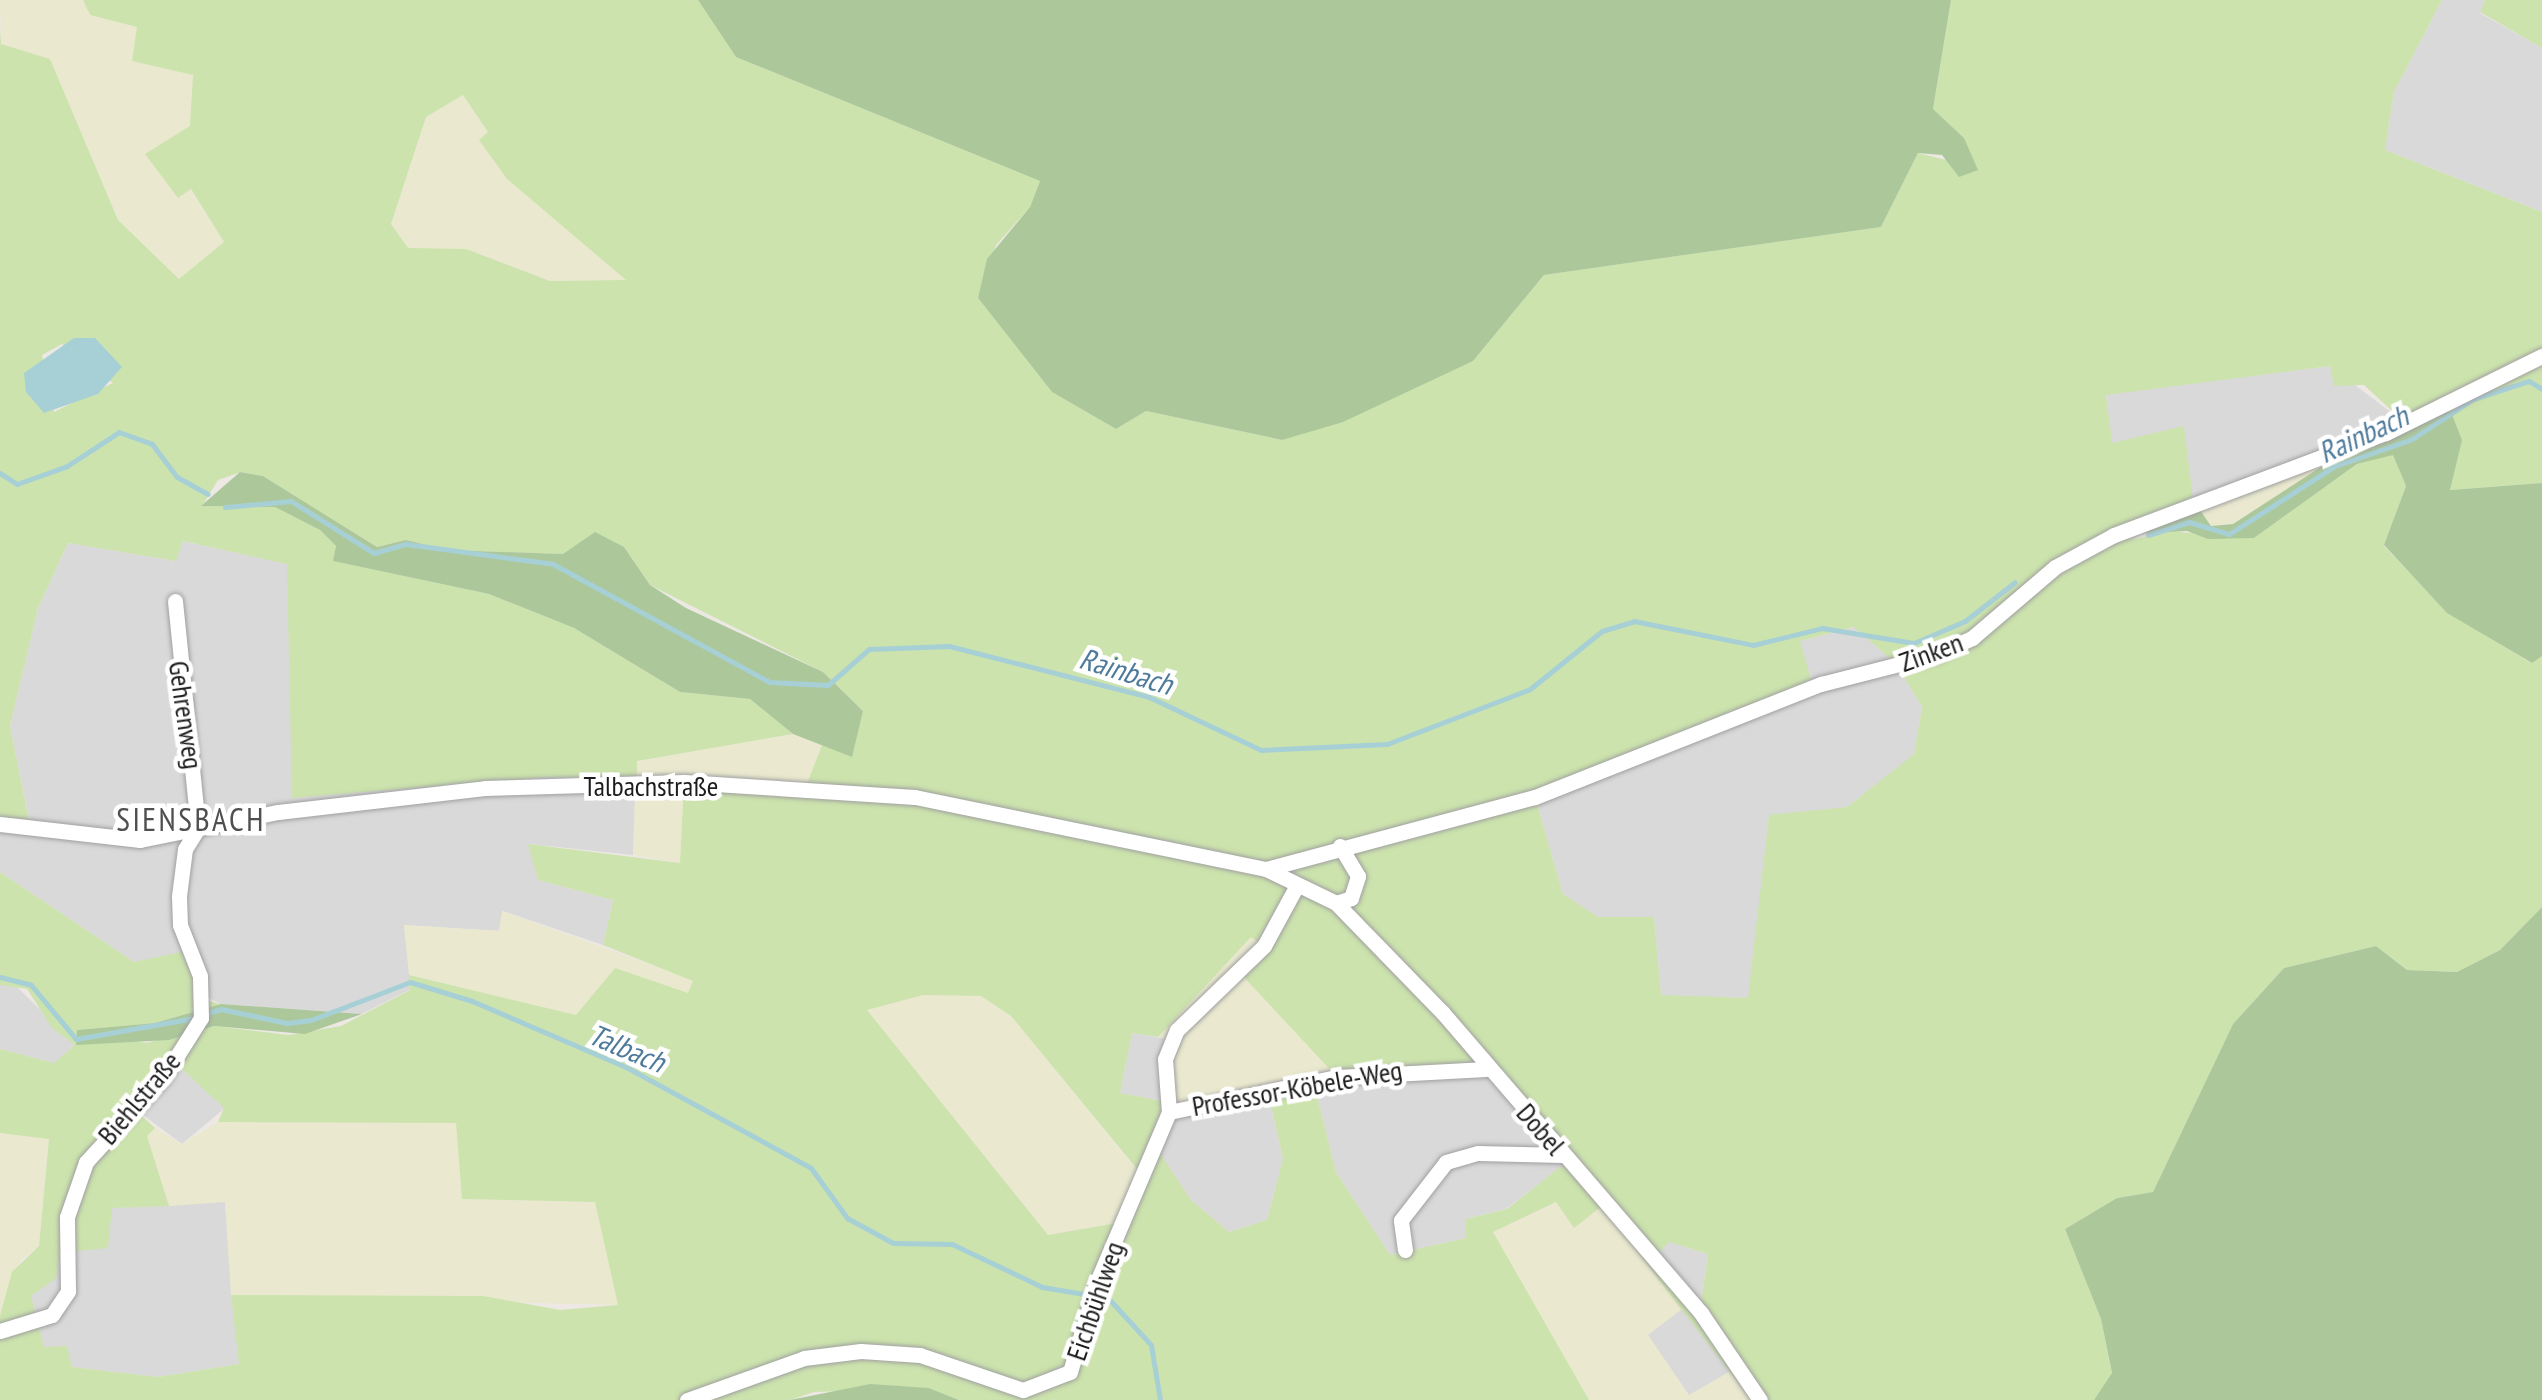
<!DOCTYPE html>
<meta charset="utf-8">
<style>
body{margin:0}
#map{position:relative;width:2542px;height:1400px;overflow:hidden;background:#ede8e3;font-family:"PT Sans Narrow",sans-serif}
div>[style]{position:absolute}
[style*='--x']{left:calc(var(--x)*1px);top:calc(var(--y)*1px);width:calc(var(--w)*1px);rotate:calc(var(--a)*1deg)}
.residential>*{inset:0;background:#dad9d9;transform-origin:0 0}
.farmland>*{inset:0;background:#eae9cf}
.grass>*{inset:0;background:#cce3ad}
.forest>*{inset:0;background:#acc89b}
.water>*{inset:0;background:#a7d0d6}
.stream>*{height:5px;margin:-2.5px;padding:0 2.5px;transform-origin:2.5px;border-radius:2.5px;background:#a7d0d6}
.roads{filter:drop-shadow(0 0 2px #a0a0a0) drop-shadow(0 0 2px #a0a0a0)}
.minor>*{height:15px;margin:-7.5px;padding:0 7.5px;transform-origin:7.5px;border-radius:7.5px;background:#fff}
span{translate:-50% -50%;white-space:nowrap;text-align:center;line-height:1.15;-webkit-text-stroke:9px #fff;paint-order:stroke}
.street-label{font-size:28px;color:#1c1c1c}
.water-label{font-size:30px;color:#4f7b9b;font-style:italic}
.quarter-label{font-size:32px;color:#4f4f4f;letter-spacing:2.5px}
</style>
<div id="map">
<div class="residential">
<i style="clip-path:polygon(2442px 0,2485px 0,2480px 13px,2542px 48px,2542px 212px,2385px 150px,2394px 92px)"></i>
<i style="clip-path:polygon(2330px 366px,2405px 423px,2193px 500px,2111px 444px,2106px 394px)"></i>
<i style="clip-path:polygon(182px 541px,288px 564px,548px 777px,637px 778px,633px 855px,529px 844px,538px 880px,613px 900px,603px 945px,503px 911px,500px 931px,404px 925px,411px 989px,362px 1014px,221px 1004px,134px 962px,0 872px,0 817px,30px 824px,10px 726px,38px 608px,68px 543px,175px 561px)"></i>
<i style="clip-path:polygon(1855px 627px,1896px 664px,1922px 707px,1914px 755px,1847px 807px,1769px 816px,1749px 998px,1661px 996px,1654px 917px,1598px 917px,1563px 894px,1535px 797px,1812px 686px,1799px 641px)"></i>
<i style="clip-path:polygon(14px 984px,76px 1045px,54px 1063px,0 1049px,0 985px)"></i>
<i style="clip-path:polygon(1132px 1033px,1173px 1040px,1167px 1102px,1120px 1093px)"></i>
<i style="clip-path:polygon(172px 1060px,225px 1108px,182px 1144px,131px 1106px)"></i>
<i style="clip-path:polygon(1486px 1069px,1569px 1161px,1506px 1209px,1466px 1219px,1466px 1238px,1390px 1255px,1336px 1172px,1314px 1084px)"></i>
<i style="clip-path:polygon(1269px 1097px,1283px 1159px,1267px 1220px,1229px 1232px,1190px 1199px,1155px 1147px,1169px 1112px)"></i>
<i style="clip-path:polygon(225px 1201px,239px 1364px,158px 1377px,72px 1367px,44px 1348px,30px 1296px,60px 1253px,112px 1208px)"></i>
<i style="clip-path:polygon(1669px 1242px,1708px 1254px,1700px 1310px,1654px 1257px)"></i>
<i style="left:1686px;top:1306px;width:79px;height:48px;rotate:57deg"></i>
</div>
<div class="farmland">
<i style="clip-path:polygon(0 0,83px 0,90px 15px,138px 27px,132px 61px,193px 74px,190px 189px,224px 242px,179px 279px,118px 220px,50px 60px,1px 44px)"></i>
<i style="clip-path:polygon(463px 95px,488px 132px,480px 139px,627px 280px,550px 281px,466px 249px,408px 249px,391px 224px,426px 117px)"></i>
<i style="clip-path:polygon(2327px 463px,2233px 524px,2211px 526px,2193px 500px)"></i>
<i style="clip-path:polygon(793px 734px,822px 745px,805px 789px,680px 863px,633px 855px,636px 761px)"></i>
<i style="clip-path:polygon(502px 911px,694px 980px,689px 993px,576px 1015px,409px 975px,404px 925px,499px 931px)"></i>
<i style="clip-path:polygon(1251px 937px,1264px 946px,1337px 1077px,1169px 1112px,1172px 1040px,1158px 1037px)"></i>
<i style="clip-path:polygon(923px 995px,981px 996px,1011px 1016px,1142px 1176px,1123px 1222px,1048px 1235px,867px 1010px)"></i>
<i style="clip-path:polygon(218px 1122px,457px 1123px,463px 1199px,595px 1202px,619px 1305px,231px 1295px,225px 1202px,169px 1206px,147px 1136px,155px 1128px,182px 1144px)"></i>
<i style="clip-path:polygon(0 1133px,49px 1138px,39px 1246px,20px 1261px,0 1316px)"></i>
<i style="clip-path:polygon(1557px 1202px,1602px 1205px,1686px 1306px,1648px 1335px,1689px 1395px,1729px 1372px,1751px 1400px,1589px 1400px,1492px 1232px)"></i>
</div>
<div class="grass">
<i style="clip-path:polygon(evenodd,83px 0,698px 0,736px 57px,1040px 181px,1030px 207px,996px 245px,978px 298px,1052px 392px,1116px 429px,1146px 411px,1282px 440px,1473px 361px,1544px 275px,1881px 227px,1918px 153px,1954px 162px,1964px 138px,1933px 109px,1951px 0,2442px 0,2394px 92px,2385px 150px,2542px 212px,2542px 483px,2450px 490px,2461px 440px,2405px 423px,2364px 385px,2334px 386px,2330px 366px,2106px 395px,2112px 443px,2184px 426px,2193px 500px,2132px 540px,2167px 531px,2254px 538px,2357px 464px,2393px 454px,2406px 486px,2384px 546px,2448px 613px,2531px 663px,2542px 656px,2542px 907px,2500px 950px,2457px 972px,2407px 970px,2376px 946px,2284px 968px,2233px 1024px,2153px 1192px,2117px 1198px,2065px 1229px,2101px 1319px,2112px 1374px,2094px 1400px,1751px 1400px,1602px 1206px,1574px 1228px,1556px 1202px,1493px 1232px,1589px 1400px,959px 1400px,929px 1388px,814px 1392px,790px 1400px,0 1400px,0 1316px,12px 1272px,39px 1246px,49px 1139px,0 1133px,0 1049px,54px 1063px,75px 1045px,52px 1028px,27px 989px,0 985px,0 872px,134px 962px,181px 952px,203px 1000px,221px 1004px,155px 1023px,77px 1030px,146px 1043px,214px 1026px,289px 1035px,341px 1026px,410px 990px,409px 975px,576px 1015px,615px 968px,688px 993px,693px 981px,603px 945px,613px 900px,538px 880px,528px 844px,680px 863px,684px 782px,805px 789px,822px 745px,851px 756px,863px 711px,823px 672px,650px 585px,624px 547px,563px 554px,448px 550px,406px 540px,377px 547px,263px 476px,241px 472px,218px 480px,202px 506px,275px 507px,320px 530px,336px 546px,334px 561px,489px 594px,574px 628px,680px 692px,750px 699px,793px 734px,637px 761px,637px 778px,548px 777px,292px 798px,287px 564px,183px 541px,176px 561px,68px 543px,38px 608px,10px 726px,30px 825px,0 817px,0 29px,1px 44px,50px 59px,118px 220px,179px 279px,224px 242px,191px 189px,178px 198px,145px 154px,190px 126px,193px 75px,132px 61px,137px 27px,90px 15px,83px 0,463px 95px,488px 132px,479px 140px,507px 179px,626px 280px,550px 281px,466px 249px,408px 248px,391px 224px,426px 117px,463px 95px,83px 0,62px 344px,113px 383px,54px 412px,42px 355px,62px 344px,83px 0,1854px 627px,1896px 664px,1922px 707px,1914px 754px,1847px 807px,1769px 815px,1748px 998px,1661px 995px,1654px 917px,1598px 917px,1563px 894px,1535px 797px,1813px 687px,1800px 641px,1854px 627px,83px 0,1251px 937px,1263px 945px,1239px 972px,1337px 1077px,1486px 1069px,1568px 1161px,1507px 1209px,1466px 1219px,1466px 1238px,1390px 1255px,1336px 1172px,1314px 1084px,1269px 1097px,1283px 1159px,1267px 1220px,1229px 1232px,1190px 1199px,1156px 1147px,1167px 1102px,1120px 1093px,1132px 1033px,1158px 1037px,1251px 937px,83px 0,923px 995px,981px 996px,1011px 1016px,1142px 1175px,1123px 1222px,1048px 1235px,867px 1010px,923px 995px,83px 0,172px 1060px,224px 1108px,218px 1122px,456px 1123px,462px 1199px,595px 1202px,618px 1305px,560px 1310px,483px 1296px,231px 1295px,239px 1364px,158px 1377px,72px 1367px,67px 1346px,44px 1347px,31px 1296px,56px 1278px,60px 1253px,108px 1248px,112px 1208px,169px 1206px,147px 1136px,155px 1128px,131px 1106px,172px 1060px,83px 0,1669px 1242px,1708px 1254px,1700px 1310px,1654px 1258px,1669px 1242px)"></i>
<i style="clip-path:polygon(2485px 0,2542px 0,2542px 48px,2480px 12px)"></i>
</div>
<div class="forest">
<i style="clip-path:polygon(698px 0,1951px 0,1933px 109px,1964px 138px,1978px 170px,1959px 177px,1942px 155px,1918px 153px,1881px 227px,1544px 275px,1473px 361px,1343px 422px,1282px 440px,1146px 411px,1116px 429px,1052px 392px,978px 298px,987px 259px,1030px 207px,1040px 181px,736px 57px)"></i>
<i style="clip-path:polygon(2447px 402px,2462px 440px,2450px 490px,2542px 483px,2542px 656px,2532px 663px,2447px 613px,2384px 545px,2406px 486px,2393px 455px,2357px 464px,2254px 538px,2208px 539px,2187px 531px,2114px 535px,2193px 500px,2211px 526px,2233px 524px,2327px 463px)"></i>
<i style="clip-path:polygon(240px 472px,263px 476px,377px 547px,406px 540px,448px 550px,563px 554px,595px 532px,624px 547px,650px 585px,686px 608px,823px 672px,863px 711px,852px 757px,793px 734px,750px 699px,680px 692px,574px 628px,489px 594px,333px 561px,336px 546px,320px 530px,275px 507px,201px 506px)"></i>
<i style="clip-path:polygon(2542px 907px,2542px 1400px,2094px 1400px,2112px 1373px,2101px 1319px,2065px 1229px,2117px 1198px,2153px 1192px,2233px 1024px,2284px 968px,2376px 946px,2407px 970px,2457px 972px,2500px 950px)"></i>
<i style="clip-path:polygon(221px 1004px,362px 1014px,305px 1034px,214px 1026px,169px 1040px,76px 1045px,77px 1030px,155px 1023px)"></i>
<i style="clip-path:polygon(870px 1384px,929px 1388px,959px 1400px,790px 1400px)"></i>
</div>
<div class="water">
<i style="clip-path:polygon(74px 338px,95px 338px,122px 367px,98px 394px,44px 413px,26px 392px,24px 373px)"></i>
</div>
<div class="stream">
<i style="--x:0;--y:473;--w:20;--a:33"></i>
<i style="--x:17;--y:484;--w:53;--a:-19.8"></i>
<i style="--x:67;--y:466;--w:62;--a:-33.2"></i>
<i style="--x:119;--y:432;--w:35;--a:20"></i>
<i style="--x:152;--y:444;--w:41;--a:52.9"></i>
<i style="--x:177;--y:477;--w:35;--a:29"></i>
<i style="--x:225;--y:507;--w:66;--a:-5.2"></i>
<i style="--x:291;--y:501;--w:98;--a:32.1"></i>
<i style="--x:374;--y:553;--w:33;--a:-16"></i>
<i style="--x:406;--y:544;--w:148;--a:7.7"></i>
<i style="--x:553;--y:564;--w:246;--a:28.6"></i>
<i style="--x:769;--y:682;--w:59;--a:2.9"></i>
<i style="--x:828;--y:685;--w:55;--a:-41.3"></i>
<i style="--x:869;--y:649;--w:80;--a:-2.1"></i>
<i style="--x:949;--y:646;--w:206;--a:14.3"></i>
<i style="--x:1149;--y:697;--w:124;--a:25.3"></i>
<i style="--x:1261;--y:750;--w:126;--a:-2.7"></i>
<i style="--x:1387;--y:744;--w:153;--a:-21"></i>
<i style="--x:1530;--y:689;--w:92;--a:-38.9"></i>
<i style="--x:1602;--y:631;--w:34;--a:-17"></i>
<i style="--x:1634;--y:621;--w:121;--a:11.4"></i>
<i style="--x:1753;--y:645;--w:71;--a:-13.8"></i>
<i style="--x:1822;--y:628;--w:93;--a:9.3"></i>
<i style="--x:1914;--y:643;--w:56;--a:-23.3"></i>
<i style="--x:1965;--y:621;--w:63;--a:-38"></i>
<i style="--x:2148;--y:535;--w:43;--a:-17.6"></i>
<i style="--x:2189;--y:522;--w:42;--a:16.7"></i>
<i style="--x:2229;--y:534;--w:126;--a:-32.7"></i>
<i style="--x:2335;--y:466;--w:82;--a:-19.3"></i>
<i style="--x:2412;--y:439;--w:73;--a:-33.3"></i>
<i style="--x:2473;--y:399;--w:59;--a:-17.8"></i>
<i style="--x:2529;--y:381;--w:15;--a:32"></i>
<i style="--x:0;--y:977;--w:32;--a:14"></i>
<i style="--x:31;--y:985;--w:70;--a:50.2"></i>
<i style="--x:76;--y:1039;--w:120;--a:-10.1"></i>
<i style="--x:204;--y:1014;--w:18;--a:-16"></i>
<i style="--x:221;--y:1009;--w:67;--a:12"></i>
<i style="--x:287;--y:1023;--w:24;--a:-7"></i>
<i style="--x:311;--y:1020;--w:106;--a:-21"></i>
<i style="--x:410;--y:982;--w:65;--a:17"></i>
<i style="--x:472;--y:1001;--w:168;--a:23.2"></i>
<i style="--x:626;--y:1067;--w:211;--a:28.6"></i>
<i style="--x:811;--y:1168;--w:62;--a:54.2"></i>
<i style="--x:847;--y:1218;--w:52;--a:28.5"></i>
<i style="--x:893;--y:1243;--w:59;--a:1"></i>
<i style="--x:952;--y:1244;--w:100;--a:25.5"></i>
<i style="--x:1042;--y:1287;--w:67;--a:9.5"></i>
<i style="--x:1108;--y:1298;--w:64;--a:47.5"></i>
<i style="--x:1151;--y:1345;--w:56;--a:80.7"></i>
</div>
<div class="roads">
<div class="minor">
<i style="--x:175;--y:601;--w:228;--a:84.2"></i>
<i style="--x:0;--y:824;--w:141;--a:6.5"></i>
<i style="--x:140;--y:840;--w:141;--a:-11.5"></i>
<i style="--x:278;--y:812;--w:208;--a:-6.6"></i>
<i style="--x:485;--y:788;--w:199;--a:-1.7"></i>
<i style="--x:684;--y:782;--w:231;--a:3.7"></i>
<i style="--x:915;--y:797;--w:358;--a:11.6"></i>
<i style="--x:1266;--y:869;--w:78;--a:25.9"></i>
<i style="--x:1336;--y:903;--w:153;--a:45.8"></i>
<i style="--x:1443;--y:1013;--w:396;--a:49.3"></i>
<i style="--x:1701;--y:1313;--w:105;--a:55.9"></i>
<i style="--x:1266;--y:869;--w:278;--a:-15"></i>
<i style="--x:1535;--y:797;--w:308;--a:-21.6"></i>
<i style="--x:1821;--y:684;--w:118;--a:-14.3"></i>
<i style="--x:1935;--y:655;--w:41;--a:-24.7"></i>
<i style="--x:1972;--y:638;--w:109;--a:-40.5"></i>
<i style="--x:2055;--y:567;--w:67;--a:-28.5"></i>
<i style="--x:2114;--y:535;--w:290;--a:-20.6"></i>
<i style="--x:2386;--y:433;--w:174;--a:-26.3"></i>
<i style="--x:1336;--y:903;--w:16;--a:-18"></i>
<i style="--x:1351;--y:898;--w:23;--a:-72"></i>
<i style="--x:1358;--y:876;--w:35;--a:-121"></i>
<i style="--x:1169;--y:1112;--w:172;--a:-11.8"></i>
<i style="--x:1337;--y:1077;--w:149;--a:-3.1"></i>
<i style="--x:1405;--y:1250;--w:30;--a:-98"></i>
<i style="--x:1401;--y:1220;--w:73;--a:-52.2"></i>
<i style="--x:1446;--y:1162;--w:33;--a:-16"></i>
<i style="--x:1478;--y:1153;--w:85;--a:1.3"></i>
<i style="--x:0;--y:1331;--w:54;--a:-17.1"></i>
<i style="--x:52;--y:1315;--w:29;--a:-56"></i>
<i style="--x:68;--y:1291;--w:74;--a:-90.8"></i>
<i style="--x:67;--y:1217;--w:58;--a:-70.9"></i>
<i style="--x:86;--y:1162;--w:114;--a:-47.5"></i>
<i style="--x:163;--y:1078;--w:71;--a:-57.7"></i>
<i style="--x:201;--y:1018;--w:42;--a:-91.4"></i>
<i style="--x:200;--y:976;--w:55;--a:-111.4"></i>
<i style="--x:180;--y:925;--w:29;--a:-92"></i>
<i style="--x:179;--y:896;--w:47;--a:-82.7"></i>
<i style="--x:185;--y:849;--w:25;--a:-58"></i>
<i style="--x:687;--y:1400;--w:124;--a:-19.7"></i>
<i style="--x:804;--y:1358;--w:57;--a:-7"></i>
<i style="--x:861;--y:1351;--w:59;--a:3.9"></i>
<i style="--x:920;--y:1355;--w:109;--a:18.8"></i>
<i style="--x:1023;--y:1390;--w:50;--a:-21"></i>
<i style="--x:1070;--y:1372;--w:92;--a:-73.5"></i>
<i style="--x:1096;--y:1284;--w:187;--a:-67"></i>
<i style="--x:1169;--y:1112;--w:53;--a:-94.3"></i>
<i style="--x:1165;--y:1059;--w:31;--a:-68"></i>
<i style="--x:1177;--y:1030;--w:121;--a:-44"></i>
<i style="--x:1264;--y:946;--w:67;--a:-61.5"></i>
</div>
</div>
<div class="street-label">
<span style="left:1931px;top:652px;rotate:-20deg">Zinken</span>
<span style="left:186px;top:715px;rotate:82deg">Gehrenweg</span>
<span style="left:651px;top:786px">Talbachstraße</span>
<span style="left:1297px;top:1088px;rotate:-10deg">Professor-Köbele-Weg</span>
<span style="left:139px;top:1098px;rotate:-50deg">Biehlstraße</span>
<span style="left:1541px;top:1129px;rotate:49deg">Dobel</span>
<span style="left:1095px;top:1301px;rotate:-71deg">Eichbühlweg</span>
</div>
<div class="water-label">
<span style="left:2363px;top:434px;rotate:-25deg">Rainbach</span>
<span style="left:1126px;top:671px;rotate:17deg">Rainbach</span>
<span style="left:627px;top:1048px;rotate:23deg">Talbach</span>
</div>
<div class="quarter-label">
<span style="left:191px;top:819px">SIENSBACH</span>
</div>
</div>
